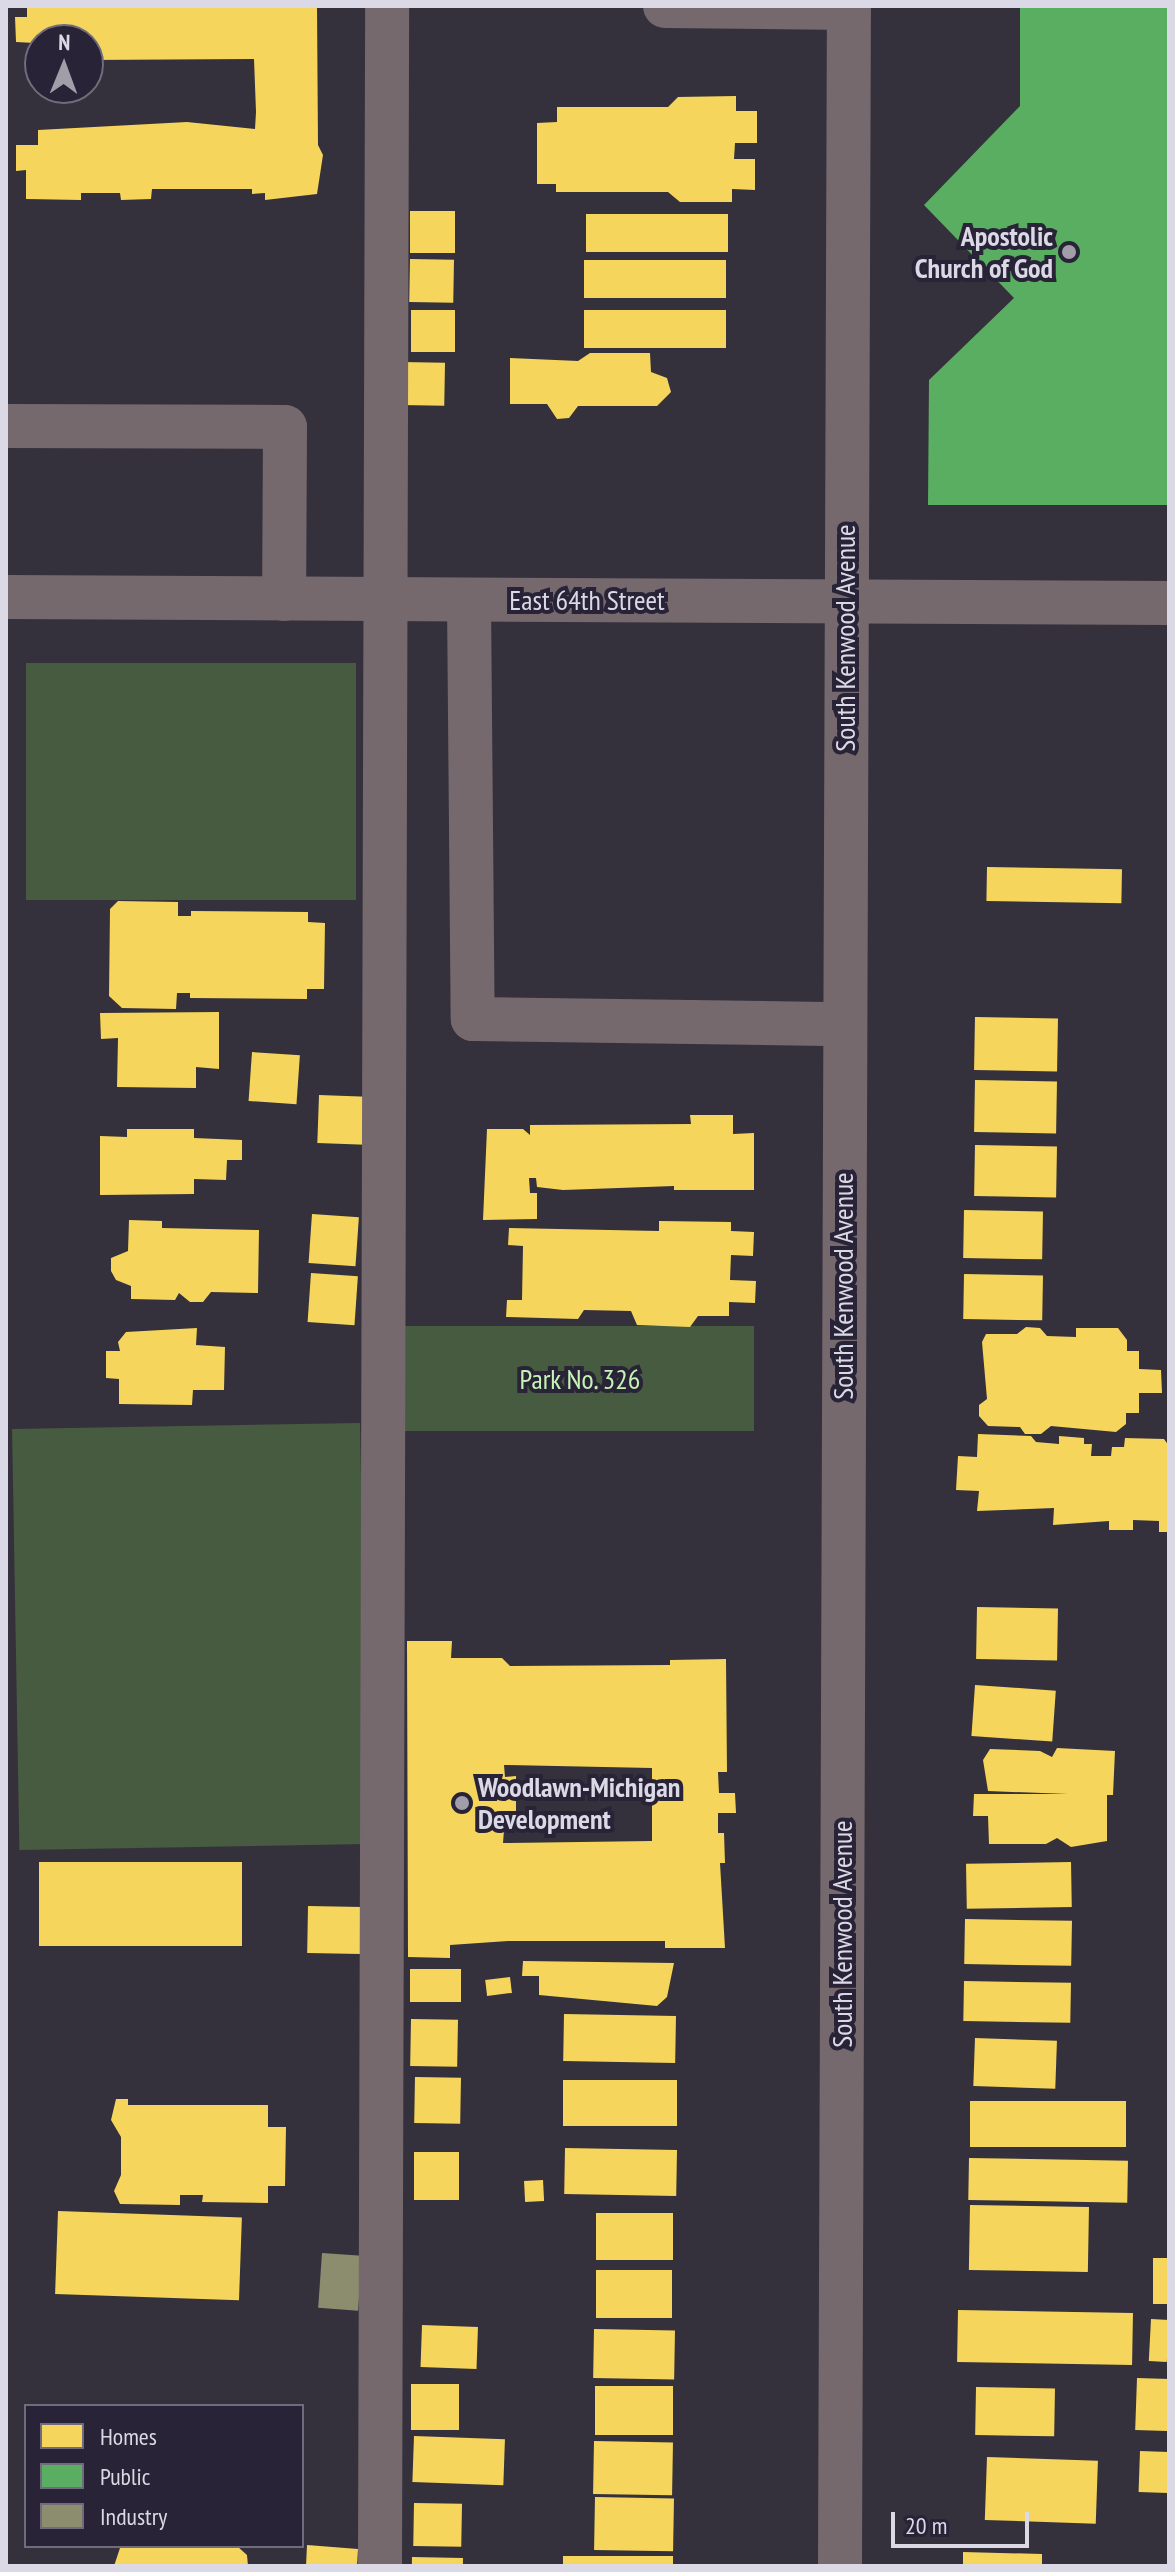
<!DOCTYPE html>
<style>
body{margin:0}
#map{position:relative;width:1175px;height:2572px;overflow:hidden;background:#34313c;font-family:"PT Sans Narrow",sans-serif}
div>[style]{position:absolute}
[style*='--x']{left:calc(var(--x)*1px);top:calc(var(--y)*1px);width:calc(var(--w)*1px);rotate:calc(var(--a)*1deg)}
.green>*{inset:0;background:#475b40;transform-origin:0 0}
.homes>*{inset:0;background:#f6d55c;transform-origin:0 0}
.public>*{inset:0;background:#5aae61}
.industry>*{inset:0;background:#8c8c6e;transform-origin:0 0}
.minor>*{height:44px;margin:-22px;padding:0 22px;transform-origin:22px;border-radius:22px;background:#75696e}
.dots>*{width:22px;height:22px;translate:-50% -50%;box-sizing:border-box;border:4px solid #282337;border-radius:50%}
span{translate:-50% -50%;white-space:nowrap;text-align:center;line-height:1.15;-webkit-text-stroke:8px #282337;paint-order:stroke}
.poi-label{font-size:28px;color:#dcd9e6;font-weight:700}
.right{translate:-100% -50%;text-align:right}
.left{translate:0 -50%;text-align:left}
.street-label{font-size:28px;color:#dcd9e6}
.park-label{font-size:28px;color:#c6f4b5}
.frame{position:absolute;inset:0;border:8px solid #dcd9e6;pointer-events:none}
.legend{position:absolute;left:24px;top:2404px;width:280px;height:144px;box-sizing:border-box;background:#282337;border:2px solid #706c7d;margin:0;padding:10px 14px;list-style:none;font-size:24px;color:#dcd9e6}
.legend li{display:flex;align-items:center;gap:16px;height:40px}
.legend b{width:40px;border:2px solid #706c7d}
.north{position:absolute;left:24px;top:24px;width:80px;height:80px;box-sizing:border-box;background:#282337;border:2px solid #706c7d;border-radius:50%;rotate:1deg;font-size:22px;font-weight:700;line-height:32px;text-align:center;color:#dcd9e6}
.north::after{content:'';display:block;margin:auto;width:28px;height:36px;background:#a19eaa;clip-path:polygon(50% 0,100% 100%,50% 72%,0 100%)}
.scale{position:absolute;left:891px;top:2512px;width:138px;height:36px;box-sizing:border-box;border:4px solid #dcd9e6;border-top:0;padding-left:10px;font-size:24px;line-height:28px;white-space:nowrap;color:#dcd9e6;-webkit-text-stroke:6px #282337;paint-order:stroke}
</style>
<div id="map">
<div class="green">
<i style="left:26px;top:663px;width:330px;height:237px"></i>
<i style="left:405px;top:1326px;width:349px;height:105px"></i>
<i style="left:360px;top:1423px;width:421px;height:348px;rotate:89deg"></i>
</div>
<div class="homes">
<i style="clip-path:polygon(27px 6px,317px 6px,318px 145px,323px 155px,317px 194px,265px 200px,265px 193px,252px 194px,252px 189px,152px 189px,151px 199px,121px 200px,120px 193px,81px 193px,81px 200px,26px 199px,26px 170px,16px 171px,16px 145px,38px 145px,38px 130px,187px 122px,255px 129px,256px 112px,254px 59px,88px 60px,88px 40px,40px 40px,40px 56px,35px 56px,35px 43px,16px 42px,15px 17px,27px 17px)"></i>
<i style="clip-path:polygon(736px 96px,736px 111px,757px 111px,757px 143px,735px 143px,734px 159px,755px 159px,755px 190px,732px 189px,732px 202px,680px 202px,668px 192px,556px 192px,556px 184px,537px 184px,537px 123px,557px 122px,557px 107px,668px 107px,678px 97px)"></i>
<i style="left:410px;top:211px;width:45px;height:42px"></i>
<i style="left:728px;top:214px;width:38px;height:142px;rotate:90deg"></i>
<i style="left:410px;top:259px;width:44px;height:43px;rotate:1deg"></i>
<i style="left:726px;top:260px;width:38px;height:142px;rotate:90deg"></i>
<i style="left:411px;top:310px;width:44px;height:42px"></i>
<i style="left:584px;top:310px;width:142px;height:38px"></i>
<i style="clip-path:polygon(590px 353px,650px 353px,651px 372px,667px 378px,671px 392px,657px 406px,578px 406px,569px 418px,557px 419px,547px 404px,510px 404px,510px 358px,578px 361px)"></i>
<i style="left:401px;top:362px;width:44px;height:43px;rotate:1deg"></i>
<i style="left:987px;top:867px;width:135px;height:34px;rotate:1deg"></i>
<i style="clip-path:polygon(118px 901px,178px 902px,178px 916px,191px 916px,191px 911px,308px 912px,308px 922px,325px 923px,324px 989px,307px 989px,307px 999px,190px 998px,190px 993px,177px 993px,176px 1009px,122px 1008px,109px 996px,110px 909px)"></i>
<i style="clip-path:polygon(219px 1012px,219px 1069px,196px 1067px,196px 1088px,117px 1087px,118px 1038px,101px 1039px,100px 1013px)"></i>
<i style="left:975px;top:1017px;width:83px;height:53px;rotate:1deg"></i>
<i style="left:252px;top:1052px;width:48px;height:49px;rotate:4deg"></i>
<i style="left:975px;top:1080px;width:82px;height:52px;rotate:1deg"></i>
<i style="left:319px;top:1095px;width:48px;height:48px;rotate:2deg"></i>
<i style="clip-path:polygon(690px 1115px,733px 1115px,733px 1134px,754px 1133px,754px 1190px,674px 1190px,674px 1186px,563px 1190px,537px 1187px,536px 1178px,529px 1178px,530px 1193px,537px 1193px,537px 1219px,483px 1220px,487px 1129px,523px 1129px,530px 1135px,530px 1125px,691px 1124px)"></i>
<i style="clip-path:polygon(127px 1129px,194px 1129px,194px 1138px,242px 1140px,242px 1160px,227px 1160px,226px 1180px,194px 1179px,194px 1194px,100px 1195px,100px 1136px,127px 1137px)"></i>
<i style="left:975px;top:1145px;width:82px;height:51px;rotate:1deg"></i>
<i style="left:964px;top:1210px;width:79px;height:48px;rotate:1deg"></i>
<i style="left:312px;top:1214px;width:47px;height:49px;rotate:4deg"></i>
<i style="clip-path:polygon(129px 1220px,162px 1221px,162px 1228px,259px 1230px,258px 1293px,211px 1292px,203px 1302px,190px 1302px,179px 1293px,175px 1300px,131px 1299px,131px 1286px,116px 1280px,111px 1271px,111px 1258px,128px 1251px)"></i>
<i style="clip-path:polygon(659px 1221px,731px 1222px,731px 1231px,754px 1232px,753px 1256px,731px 1255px,730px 1280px,756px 1281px,755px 1303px,729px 1302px,729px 1316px,698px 1316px,690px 1327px,637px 1325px,631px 1311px,584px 1310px,578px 1319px,506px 1317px,507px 1300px,522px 1300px,523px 1246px,508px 1245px,509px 1228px,659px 1231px)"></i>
<i style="left:311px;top:1273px;width:47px;height:49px;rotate:4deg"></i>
<i style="left:964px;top:1274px;width:79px;height:45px;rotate:1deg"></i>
<i style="clip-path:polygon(1026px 1327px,1040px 1328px,1047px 1336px,1076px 1337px,1076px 1328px,1118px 1328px,1127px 1340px,1127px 1351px,1139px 1351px,1139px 1369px,1161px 1370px,1162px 1393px,1139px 1393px,1139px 1413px,1126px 1413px,1126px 1424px,1116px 1432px,1051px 1426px,1041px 1434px,1025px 1434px,1020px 1427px,988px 1426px,979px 1416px,979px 1405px,987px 1399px,982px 1342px,986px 1334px,1017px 1334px)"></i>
<i style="clip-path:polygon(197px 1328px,196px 1345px,225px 1347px,224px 1390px,193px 1390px,192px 1405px,119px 1404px,119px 1379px,106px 1378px,106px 1351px,120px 1351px,118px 1342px,126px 1332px)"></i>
<i style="clip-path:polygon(978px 1434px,1031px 1436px,1036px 1442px,1059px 1444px,1059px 1436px,1084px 1438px,1084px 1444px,1092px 1444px,1091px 1456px,1111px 1456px,1112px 1447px,1124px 1447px,1125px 1438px,1164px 1439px,1169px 1446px,1169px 1532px,1159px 1532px,1159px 1521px,1133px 1520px,1133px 1530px,1109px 1530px,1109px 1521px,1053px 1525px,1054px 1508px,977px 1511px,979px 1491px,956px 1490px,958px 1456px,977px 1457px)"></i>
<i style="left:977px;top:1607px;width:81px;height:52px;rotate:1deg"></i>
<i style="clip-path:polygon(evenodd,407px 1641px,452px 1641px,451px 1658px,502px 1658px,510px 1666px,670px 1665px,670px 1660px,726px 1659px,727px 1772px,718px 1772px,719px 1793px,735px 1793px,736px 1813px,718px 1813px,718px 1833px,724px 1833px,725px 1863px,720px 1863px,725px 1948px,665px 1948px,665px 1941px,508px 1941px,450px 1945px,450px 1958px,408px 1957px,407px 1641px,504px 1765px,652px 1768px,652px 1841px,503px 1843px,504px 1830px,516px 1830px,516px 1776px,505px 1777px,504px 1765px)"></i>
<i style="left:975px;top:1685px;width:81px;height:51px;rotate:4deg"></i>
<i style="clip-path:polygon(1057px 1748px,1115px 1751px,1113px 1795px,1107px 1795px,1107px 1841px,1071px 1847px,1057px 1838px,1046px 1844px,989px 1844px,988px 1816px,973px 1816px,974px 1794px,1068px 1794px,988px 1791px,983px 1760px,990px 1749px,1040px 1751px,1052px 1757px)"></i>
<i style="left:39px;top:1862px;width:203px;height:84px"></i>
<i style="left:1071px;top:1862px;width:45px;height:105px;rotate:89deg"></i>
<i style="left:308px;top:1906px;width:54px;height:47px;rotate:1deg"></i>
<i style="left:965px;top:1919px;width:107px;height:45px;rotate:1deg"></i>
<i style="clip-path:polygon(523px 1961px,674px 1963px,667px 1997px,657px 2006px,539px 1995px,539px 1976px,522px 1976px)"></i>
<i style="left:410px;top:1969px;width:51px;height:33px"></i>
<i style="left:510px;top:1977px;width:16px;height:25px;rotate:83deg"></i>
<i style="left:964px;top:1981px;width:107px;height:40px;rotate:1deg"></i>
<i style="left:564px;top:2014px;width:112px;height:47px;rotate:1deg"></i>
<i style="left:411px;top:2019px;width:47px;height:47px;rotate:1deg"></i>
<i style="left:975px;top:2038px;width:82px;height:48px;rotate:2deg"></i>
<i style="left:415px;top:2077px;width:46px;height:46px;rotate:1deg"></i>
<i style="left:677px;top:2080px;width:46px;height:114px;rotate:90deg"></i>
<i style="clip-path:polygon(116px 2099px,128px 2099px,128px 2105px,268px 2105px,268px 2127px,286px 2127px,285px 2186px,268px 2186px,268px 2203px,202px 2202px,203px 2195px,180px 2195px,180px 2205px,120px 2204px,114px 2191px,121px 2175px,121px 2137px,111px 2120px)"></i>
<i style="left:970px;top:2101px;width:156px;height:46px"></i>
<i style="left:677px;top:2150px;width:46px;height:112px;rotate:91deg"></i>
<i style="left:414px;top:2152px;width:45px;height:48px"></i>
<i style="left:969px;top:2158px;width:159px;height:42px;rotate:1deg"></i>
<i style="left:543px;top:2180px;width:21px;height:19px;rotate:87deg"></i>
<i style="left:970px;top:2205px;width:119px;height:65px;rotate:1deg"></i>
<i style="left:58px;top:2211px;width:184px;height:83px;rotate:2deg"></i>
<i style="left:596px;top:2213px;width:77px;height:47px"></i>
<i style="left:1153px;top:2258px;width:16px;height:46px"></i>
<i style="left:596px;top:2270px;width:76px;height:48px"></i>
<i style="left:958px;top:2310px;width:175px;height:52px;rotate:1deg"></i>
<i style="left:1151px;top:2319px;width:18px;height:42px;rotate:3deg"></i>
<i style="left:422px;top:2325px;width:56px;height:42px;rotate:2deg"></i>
<i style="left:594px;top:2329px;width:81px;height:49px;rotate:1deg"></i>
<i style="left:1137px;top:2378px;width:32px;height:52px;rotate:2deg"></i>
<i style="left:459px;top:2384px;width:46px;height:48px;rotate:90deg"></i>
<i style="left:595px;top:2386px;width:78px;height:49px"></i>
<i style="left:976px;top:2387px;width:79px;height:48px;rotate:1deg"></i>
<i style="left:414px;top:2436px;width:91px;height:46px;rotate:2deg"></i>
<i style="left:594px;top:2441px;width:79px;height:53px;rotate:1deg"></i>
<i style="left:1140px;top:2451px;width:29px;height:41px;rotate:2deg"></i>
<i style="left:987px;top:2457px;width:111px;height:63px;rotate:2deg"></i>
<i style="left:595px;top:2497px;width:79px;height:53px;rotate:1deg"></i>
<i style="left:414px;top:2503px;width:48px;height:43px;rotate:1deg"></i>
<i style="clip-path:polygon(307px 2545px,358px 2549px,357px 2566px,306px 2566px)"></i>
<i style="clip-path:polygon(209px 2547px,238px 2547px,247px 2555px,248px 2566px,114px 2566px,120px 2548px)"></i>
<i style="clip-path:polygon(963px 2552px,1042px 2554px,1042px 2566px,963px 2566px)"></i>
<i style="left:673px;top:2556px;width:10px;height:110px;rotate:90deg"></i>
<i style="left:412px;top:2557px;width:51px;height:9px;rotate:1deg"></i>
</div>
<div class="public">
<i style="clip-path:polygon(1020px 6px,1169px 6px,1169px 505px,928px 505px,929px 380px,1014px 298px,924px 205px,1020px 106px)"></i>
</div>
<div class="industry">
<i style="left:322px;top:2253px;width:40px;height:55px;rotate:4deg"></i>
</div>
<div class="minor">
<i style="--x:665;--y:6;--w:184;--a:0.6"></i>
<i style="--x:6;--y:426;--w:279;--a:0.2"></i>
<i style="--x:285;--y:427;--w:172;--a:90.3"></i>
<i style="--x:6;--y:597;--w:1163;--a:0.3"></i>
<i style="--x:469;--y:600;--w:419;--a:89.5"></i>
<i style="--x:473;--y:1019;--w:371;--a:0.8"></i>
<i style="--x:380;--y:2566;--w:2560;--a:-89.84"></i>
<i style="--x:840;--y:2566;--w:2560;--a:-89.8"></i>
</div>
<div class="dots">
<i style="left:1069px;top:252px;background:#a19eaa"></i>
<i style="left:462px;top:1803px;background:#a19eaa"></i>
</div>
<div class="poi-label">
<span class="right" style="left:1053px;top:252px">Apostolic<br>Church of God</span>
<span class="left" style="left:478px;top:1803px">Woodlawn-Michigan<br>Development</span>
</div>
<div class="street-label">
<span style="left:587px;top:600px">East 64th Street</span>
<span style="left:845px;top:638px;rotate:-90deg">South Kenwood Avenue</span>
<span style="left:843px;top:1286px;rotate:-90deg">South Kenwood Avenue</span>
<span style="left:842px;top:1934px;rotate:-90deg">South Kenwood Avenue</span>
</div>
<div class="park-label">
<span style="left:580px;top:1379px">Park No. 326</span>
</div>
<div class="frame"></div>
<ul class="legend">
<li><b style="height:22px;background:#f6d55c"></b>Homes</li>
<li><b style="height:22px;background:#5aae61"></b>Public</li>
<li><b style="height:22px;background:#8c8c6e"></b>Industry</li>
</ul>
<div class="north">N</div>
<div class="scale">20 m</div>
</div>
